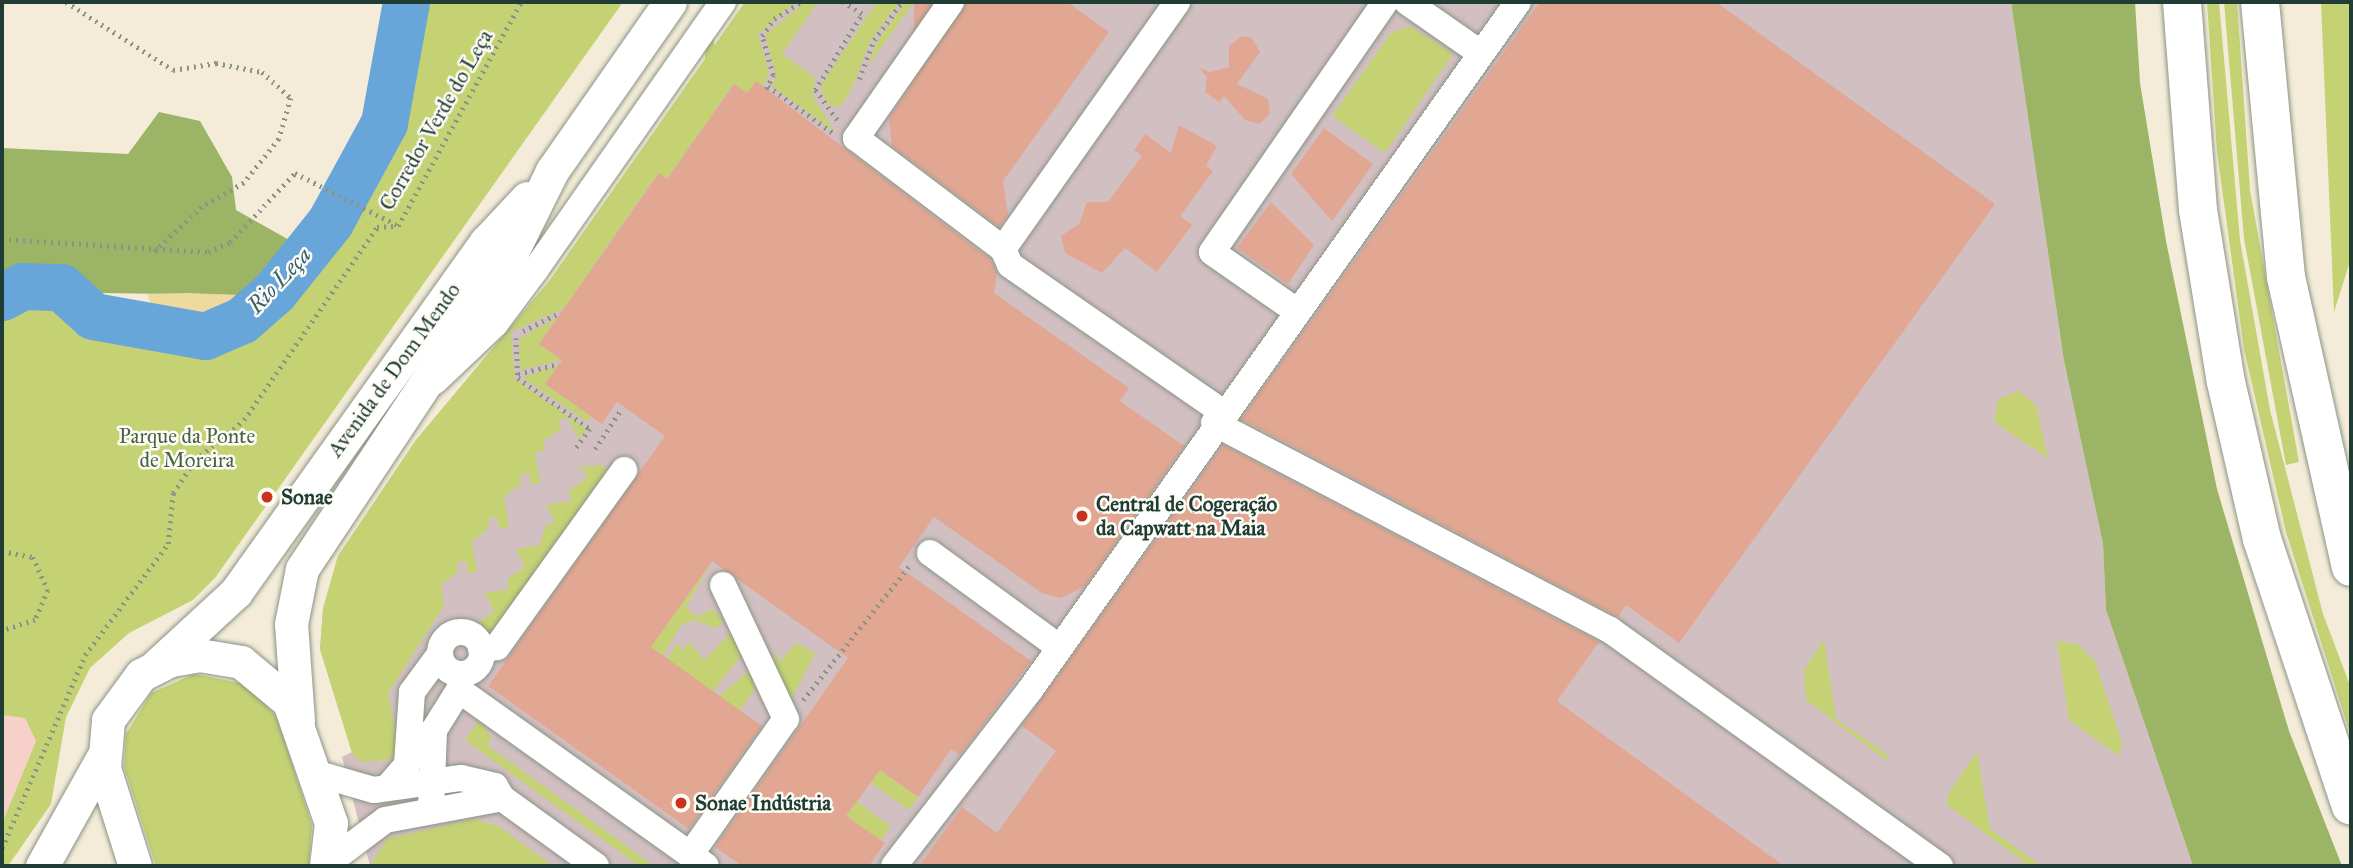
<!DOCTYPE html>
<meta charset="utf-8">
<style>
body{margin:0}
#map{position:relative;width:2353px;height:868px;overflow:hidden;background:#f4ecd8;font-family:"IM FELL Great Primer",serif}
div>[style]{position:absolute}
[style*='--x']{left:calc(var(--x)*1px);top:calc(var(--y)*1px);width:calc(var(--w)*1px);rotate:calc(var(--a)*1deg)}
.built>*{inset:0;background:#f7d1c9}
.industrial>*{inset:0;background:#d2bfc1}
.green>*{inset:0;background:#c4d273;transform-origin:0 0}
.forest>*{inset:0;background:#9bb465}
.sand>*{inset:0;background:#eeda9e}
.river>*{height:47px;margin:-23.5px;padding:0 23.5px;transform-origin:23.5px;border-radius:23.5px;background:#68a5d9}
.building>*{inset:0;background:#e2a792;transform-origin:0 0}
.path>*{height:4.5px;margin-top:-2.25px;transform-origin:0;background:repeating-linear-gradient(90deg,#8a9486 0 2px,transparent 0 7px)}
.roads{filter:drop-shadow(0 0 2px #8a9486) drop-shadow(0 0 2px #8a9486)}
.minor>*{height:26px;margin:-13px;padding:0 13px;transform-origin:13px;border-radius:13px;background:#fff}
.minor>.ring{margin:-13px;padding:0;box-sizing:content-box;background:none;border:26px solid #fff;border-radius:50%}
.major>*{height:33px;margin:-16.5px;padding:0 16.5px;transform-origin:16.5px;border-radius:16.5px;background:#fff}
.highway>*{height:38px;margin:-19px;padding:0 19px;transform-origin:19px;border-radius:19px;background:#fff}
.dots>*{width:19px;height:19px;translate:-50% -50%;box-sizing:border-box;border:4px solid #fdfcf7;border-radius:50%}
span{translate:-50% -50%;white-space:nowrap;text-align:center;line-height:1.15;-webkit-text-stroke:5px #fdfcf7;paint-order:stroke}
.street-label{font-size:21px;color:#1f3d34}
.park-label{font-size:21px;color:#486244}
.poi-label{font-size:21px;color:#1f3d34;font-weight:700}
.left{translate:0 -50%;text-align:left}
.water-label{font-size:23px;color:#39616e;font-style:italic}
.frame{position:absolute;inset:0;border:4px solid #1f3d34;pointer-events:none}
</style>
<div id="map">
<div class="built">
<i style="clip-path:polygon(2px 710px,52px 714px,2px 832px)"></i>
</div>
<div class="industrial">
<i style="clip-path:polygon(745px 2px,2011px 2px,2064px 361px,2103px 544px,2106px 610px,2193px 866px,370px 866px,342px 757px,352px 752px,320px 649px,323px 609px,338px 556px,416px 440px,550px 280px)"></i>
</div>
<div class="green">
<i style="clip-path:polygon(419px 2px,623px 2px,215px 578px,193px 600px,129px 633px,90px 668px,66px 717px,51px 804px,8px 866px,2px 866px,2px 824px,36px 741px,25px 718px,2px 715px,2px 308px,63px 296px,108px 340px,188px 349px,247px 328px,279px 309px,398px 114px)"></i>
<i style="left:705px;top:2px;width:9px;height:320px"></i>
<i style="clip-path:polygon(745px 2px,796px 2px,758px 34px,769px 72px,763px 86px,755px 82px,747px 93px,733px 84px,667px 179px,658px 173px,564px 308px,511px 332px,515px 379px,586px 429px,579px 439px,568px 418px,559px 419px,561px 429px,543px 441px,545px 451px,535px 452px,540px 483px,531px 484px,529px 473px,520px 474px,521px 484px,504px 496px,509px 527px,499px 529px,497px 517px,488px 518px,489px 528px,472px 541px,477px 572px,468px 573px,466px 561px,457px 562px,458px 572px,441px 585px,444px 606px,388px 693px,398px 745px,389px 760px,361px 762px,352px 753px,320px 649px,323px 609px,338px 556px,416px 440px,550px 280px)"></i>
<i style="clip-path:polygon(806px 2px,818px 2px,782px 54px,815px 77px,813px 97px,835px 132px,772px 86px,776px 75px,765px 35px)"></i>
<i style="clip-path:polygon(877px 2px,899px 2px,870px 42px,850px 92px,840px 107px,827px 104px,820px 86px)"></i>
<i style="clip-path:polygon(906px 2px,914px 2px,866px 69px,877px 42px)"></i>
<i style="clip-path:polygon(2207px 2px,2219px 2px,2240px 240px,2270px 410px,2323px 614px,2351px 688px,2351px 736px,2286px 532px,2244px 349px,2217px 152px)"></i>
<i style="clip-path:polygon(2224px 2px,2237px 2px,2250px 190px,2299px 462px,2286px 465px,2244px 239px)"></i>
<i style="clip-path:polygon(2321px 2px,2351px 2px,2351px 258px,2334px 312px)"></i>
<i style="clip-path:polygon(1409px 26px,1453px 54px,1385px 153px,1332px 116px,1391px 33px)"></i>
<i style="clip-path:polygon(557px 317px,539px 344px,562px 360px,520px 370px,519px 339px)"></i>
<i style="clip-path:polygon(557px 366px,545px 384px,591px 416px,587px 422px,522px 377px)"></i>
<i style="clip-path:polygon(2019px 391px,2036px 405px,2048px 458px,1994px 422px,1998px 399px)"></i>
<i style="clip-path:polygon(604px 465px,606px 472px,493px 631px,473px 627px,494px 611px,485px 593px,509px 589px,507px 579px,525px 567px,516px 549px,540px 545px,546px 525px,555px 523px,546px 505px,571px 501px,569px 491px,586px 479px,585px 470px,575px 467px)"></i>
<i style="clip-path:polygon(712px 561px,686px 607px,697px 617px,712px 609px,723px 619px,717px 629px,695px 620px,681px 625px,663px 656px,651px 647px)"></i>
<i style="clip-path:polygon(730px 634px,742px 645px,737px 653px,744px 652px,696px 714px,667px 659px,678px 643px,682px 651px,689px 642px,704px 660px)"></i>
<i style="clip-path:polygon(1824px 640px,1836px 719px,1889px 756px,1886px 760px,1806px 700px,1804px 670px)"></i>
<i style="clip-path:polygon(2057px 641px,2078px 644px,2095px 662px,2122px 743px,2119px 756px,2069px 720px)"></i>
<i style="clip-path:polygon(797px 643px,815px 653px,791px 700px,765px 666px,778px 652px,777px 664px)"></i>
<i style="clip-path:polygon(749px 671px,755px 689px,740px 710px,717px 698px)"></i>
<i style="clip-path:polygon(194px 674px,246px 684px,277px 717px,312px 825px,309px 866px,156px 866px,124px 767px,126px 734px,151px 693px)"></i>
<i style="clip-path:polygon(479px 720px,491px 738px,487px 745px,654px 866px,639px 866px,465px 740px)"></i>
<i style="clip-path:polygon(1977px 752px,1990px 829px,2041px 866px,2030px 866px,1947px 805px,1948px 794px)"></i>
<i style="left:870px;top:763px;width:59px;height:16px;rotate:35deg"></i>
<i style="left:848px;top:795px;width:53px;height:18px;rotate:36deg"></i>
<i style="clip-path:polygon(474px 819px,498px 826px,553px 866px,370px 866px,387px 839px)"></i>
</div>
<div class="forest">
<i style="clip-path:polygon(2011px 2px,2135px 2px,2140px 83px,2166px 241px,2217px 489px,2289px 731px,2342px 866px,2193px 866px,2106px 610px,2103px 544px,2064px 361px)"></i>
<i style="clip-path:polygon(159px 112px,200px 121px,232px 177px,236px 210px,291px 241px,256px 287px,239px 295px,103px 293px,21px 271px,2px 283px,2px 148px,128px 154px)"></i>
</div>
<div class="sand">
<i style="clip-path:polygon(147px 294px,187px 293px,239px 295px,198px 324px,154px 312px)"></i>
</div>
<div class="river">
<i style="--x:2;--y:297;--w:24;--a:-28"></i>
<i style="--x:23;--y:286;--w:38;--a:2"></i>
<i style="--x:61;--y:287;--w:43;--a:42.2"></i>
<i style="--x:93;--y:316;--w:114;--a:10.1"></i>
<i style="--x:205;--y:336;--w:40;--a:-23.4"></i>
<i style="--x:242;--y:320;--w:43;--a:-41.2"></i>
<i style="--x:274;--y:292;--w:90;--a:-51.3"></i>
<i style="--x:330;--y:222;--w:113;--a:-61.4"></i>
<i style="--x:384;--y:123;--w:123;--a:-79.7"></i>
</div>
<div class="building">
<i style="left:914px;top:2px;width:18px;height:108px"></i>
<i style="clip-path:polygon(966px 2px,1067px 2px,1109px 32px,1003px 181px,1008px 215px,999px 227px,892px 146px,889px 118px)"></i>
<i style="clip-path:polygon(1540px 2px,1716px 2px,1995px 204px,1679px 643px,1626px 605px,1618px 617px,1241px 419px)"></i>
<i style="clip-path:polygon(1242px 36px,1252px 38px,1260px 52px,1237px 84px,1268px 99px,1270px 114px,1259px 124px,1245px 120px,1224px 96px,1219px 102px,1205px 92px,1207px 77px,1199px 68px,1210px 72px,1229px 67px,1229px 46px)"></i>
<i style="clip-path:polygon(756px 81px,990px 259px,997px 273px,994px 293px,1129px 388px,1120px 401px,1184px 446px,1085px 586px,1061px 598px,1042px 593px,934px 517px,899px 567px,1031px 661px,960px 755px,951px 749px,918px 797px,880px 770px,846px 816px,885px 843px,869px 866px,742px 866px,715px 847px,848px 658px,712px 561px,651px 647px,762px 726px,689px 829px,488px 686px,665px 436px,617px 402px,602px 424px,545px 384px,562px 360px,539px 344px,659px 173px,667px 179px,734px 84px,747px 93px)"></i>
<i style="clip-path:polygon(1179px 125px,1217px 146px,1206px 166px,1213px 171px,1180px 216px,1192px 225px,1157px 272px,1125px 248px,1102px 273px,1065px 253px,1061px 236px,1079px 224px,1087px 202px,1108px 202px,1142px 156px,1134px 150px,1145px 134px,1171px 153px)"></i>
<i style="clip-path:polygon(1324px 128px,1373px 164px,1332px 221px,1291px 174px)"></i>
<i style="clip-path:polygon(1271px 202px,1314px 245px,1288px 284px,1237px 248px)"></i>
<i style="clip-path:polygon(1223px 445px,1599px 642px,1557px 701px,1784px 866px,919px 866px,962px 807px,997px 833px,1056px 751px,1022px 726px)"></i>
</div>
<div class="path">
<i style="--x:66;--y:2;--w:127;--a:32.4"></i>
<i style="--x:173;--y:70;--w:44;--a:-9.2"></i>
<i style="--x:216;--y:63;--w:47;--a:11.1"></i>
<i style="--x:262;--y:72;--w:39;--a:42"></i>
<i style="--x:291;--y:98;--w:43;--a:106.3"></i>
<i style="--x:279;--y:139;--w:56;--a:128.5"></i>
<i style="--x:244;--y:183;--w:48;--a:150.3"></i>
<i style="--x:202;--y:207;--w:66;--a:136.8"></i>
<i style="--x:859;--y:79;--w:42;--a:-69"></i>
<i style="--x:874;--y:40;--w:47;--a:-53.6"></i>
<i style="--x:768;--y:86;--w:80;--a:35.9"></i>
<i style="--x:766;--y:89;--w:16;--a:-63"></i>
<i style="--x:773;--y:75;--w:41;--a:-105.8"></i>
<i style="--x:762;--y:36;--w:21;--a:-55"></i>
<i style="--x:774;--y:19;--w:32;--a:-32"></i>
<i style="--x:837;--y:120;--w:37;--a:-126"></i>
<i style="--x:815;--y:90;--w:89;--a:-58.3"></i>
<i style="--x:862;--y:14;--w:22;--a:-148"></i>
<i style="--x:398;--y:226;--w:256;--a:-61.2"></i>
<i style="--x:2;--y:239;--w:206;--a:3.6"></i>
<i style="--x:208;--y:252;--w:24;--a:-24"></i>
<i style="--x:230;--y:242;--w:95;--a:-46.7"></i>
<i style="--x:295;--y:173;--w:114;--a:27"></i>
<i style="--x:523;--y:331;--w:42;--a:-26.6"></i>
<i style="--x:516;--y:338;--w:40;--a:87.1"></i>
<i style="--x:518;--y:378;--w:88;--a:35.3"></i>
<i style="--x:590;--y:429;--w:26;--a:126"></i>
<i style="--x:518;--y:374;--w:42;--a:-13.7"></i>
<i style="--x:595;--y:449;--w:49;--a:-56.6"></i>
<i style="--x:2;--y:551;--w:32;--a:11"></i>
<i style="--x:33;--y:557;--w:36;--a:66"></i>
<i style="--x:48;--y:590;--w:33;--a:113"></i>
<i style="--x:35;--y:620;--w:35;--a:162"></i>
<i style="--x:803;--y:700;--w:172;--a:-51.6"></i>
<i style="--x:2;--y:848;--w:210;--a:-66.7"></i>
<i style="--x:85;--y:655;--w:139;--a:-53.2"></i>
<i style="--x:168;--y:544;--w:51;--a:-84.4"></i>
<i style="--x:173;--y:493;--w:40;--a:-56"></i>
<i style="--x:195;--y:460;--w:63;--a:-39.2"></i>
<i style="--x:244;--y:420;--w:234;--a:-55.4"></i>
<i style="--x:377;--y:227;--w:21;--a:-3"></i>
</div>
<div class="roads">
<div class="minor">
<i style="--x:951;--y:2;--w:166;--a:124.9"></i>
<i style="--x:856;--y:138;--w:184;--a:37.1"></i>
<i style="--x:1003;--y:249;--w:17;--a:66"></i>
<i style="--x:1010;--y:265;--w:258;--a:34.7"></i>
<i style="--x:1407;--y:2;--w:88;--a:34.8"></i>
<i style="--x:1003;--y:249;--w:302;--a:-54.8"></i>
<i style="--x:1295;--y:310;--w:101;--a:-145.1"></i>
<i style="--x:1212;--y:252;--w:304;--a:-55.3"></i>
<i style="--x:435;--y:381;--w:83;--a:-43.5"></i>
<i style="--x:495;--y:324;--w:69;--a:-53.3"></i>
<i style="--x:536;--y:269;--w:326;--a:-55"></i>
<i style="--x:1214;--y:423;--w:447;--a:27.6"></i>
<i style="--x:1610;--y:630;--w:406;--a:35.6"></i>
<i style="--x:930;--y:553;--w:160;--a:36.1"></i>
<i class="ring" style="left:440px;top:632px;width:16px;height:16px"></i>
<i style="--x:481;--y:649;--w:16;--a:-7"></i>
<i style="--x:497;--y:647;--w:218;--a:-54.3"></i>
<i style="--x:315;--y:773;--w:61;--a:16.1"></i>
<i style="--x:374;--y:790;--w:88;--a:-7.9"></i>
<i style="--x:461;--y:778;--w:35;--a:13"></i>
<i style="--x:495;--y:786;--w:14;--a:60"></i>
<i style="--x:502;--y:798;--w:116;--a:35.9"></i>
<i style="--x:387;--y:788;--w:30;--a:-49"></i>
<i style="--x:407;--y:765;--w:73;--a:-86.1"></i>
<i style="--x:412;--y:692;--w:47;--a:-53.6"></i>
<i style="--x:431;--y:809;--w:79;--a:-87.8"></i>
<i style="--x:434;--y:730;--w:47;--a:-58"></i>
<i style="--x:459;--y:690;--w:303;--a:35.5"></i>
<i style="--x:690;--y:855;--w:166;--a:-54.8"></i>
<i style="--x:786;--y:719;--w:148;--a:-115.2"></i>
<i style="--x:328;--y:863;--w:71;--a:-37"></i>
<i style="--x:385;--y:820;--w:119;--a:-10.6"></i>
<i style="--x:894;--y:866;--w:222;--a:-52.3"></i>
<i style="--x:1030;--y:690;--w:843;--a:-54.65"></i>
</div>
<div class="major">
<i style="--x:157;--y:665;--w:108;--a:-42.7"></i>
<i style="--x:236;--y:592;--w:430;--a:-54.5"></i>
<i style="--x:486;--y:242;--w:60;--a:-47"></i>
<i style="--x:298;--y:721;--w:97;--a:-94.1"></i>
<i style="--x:291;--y:624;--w:56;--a:-78.7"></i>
<i style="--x:302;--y:569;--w:378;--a:-56.4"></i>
<i style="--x:511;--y:254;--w:93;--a:-63.7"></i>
<i style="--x:552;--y:171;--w:206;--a:-55.1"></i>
<i style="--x:42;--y:866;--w:125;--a:-60.8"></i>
<i style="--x:135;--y:866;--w:103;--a:-107.6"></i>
<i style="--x:104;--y:768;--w:48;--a:-85.2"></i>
<i style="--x:108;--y:720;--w:56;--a:-53.7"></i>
<i style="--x:141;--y:675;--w:34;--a:-27"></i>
<i style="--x:171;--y:660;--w:28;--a:-10"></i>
<i style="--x:199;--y:655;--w:43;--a:9.5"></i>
<i style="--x:241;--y:662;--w:62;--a:39.8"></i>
<i style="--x:289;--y:702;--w:128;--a:70.9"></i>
<i style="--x:331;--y:823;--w:43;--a:96.6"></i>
</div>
<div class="highway">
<i style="--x:2182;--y:2;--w:209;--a:85.6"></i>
<i style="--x:2198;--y:210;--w:174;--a:80.8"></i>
<i style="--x:2226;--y:382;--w:161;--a:77.1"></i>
<i style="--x:2262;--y:539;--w:281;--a:71.6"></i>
<i style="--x:2260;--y:2;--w:276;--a:84.6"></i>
<i style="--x:2286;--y:277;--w:297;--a:77.4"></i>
</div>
</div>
<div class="dots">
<i style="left:267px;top:497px;background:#c8321e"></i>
<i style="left:1082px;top:516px;background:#c8321e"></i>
<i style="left:681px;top:803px;background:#c8321e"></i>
</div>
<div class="street-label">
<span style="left:436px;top:120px;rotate:-60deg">Corredor Verde do Leça</span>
<span style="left:394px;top:370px;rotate:-54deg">Avenida de Dom Mendo</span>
</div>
<div class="park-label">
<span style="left:187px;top:448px">Parque da Ponte<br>de Moreira</span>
</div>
<div class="poi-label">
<span class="left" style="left:281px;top:497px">Sonae</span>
<span class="left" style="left:1096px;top:516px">Central de Cogeração<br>da Capwatt na Maia</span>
<span class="left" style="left:695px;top:803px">Sonae Indústria</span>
</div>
<div class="water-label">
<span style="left:279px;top:280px;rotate:-47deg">Rio Leça</span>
</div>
<div class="frame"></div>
</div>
